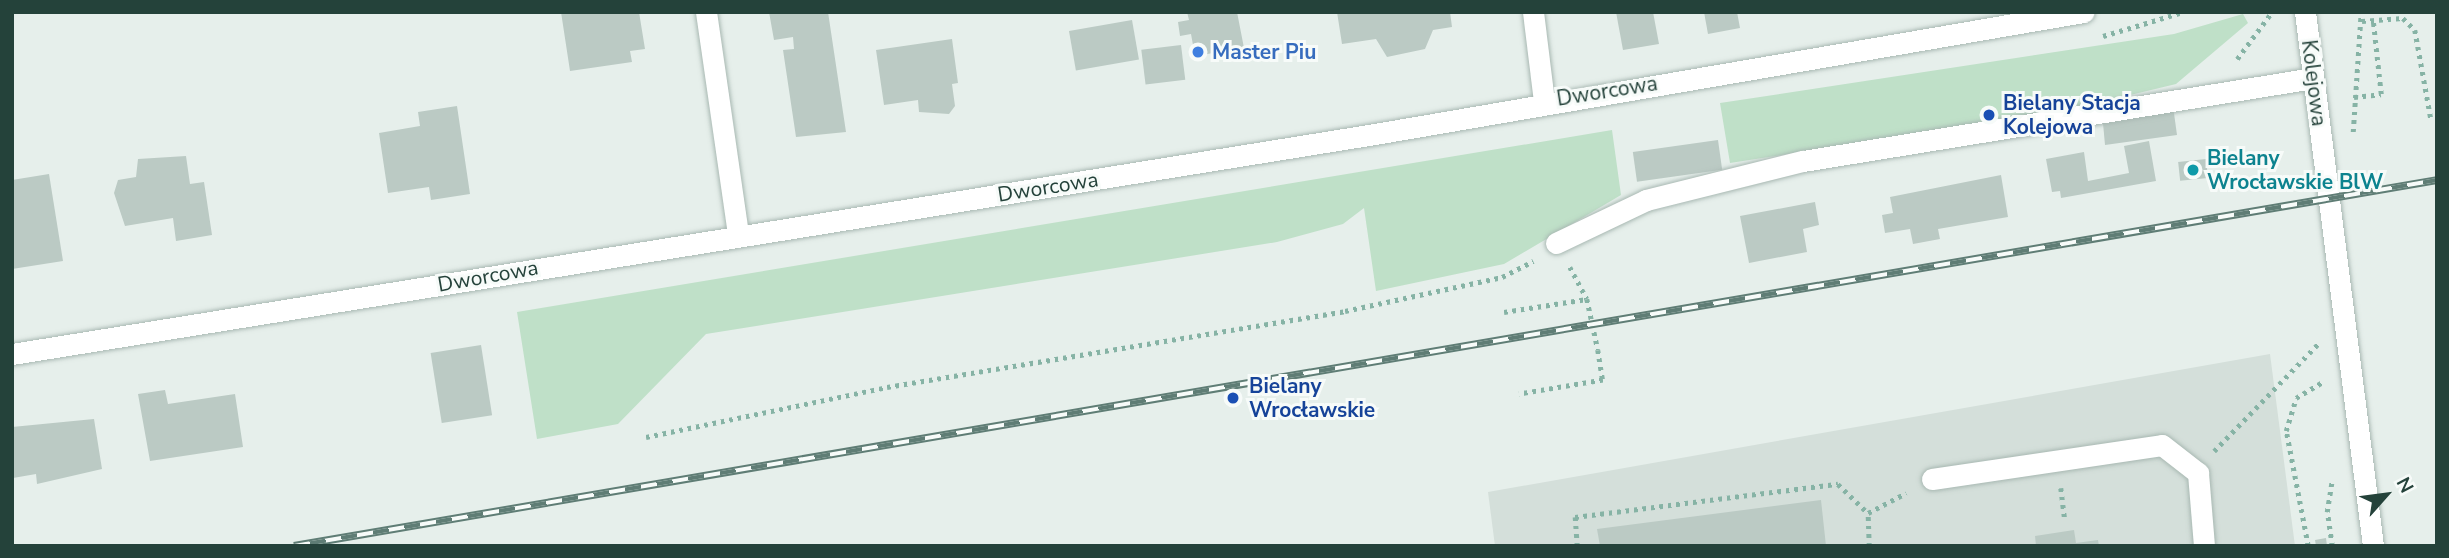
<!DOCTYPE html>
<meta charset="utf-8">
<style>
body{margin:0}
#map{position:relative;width:2449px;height:558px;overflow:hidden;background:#e6efeb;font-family:"Nunito Sans",sans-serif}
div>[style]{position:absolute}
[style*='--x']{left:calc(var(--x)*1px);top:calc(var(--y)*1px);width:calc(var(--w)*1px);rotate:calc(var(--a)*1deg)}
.built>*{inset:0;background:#d4dfda}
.green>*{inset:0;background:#bfe0c8}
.building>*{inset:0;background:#bbcac4;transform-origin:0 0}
.path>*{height:4.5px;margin-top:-2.25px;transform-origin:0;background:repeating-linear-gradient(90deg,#86b3a5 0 3.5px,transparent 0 8.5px)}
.roads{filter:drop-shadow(0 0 2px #a8b8b2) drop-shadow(0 0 2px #a8b8b2)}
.lane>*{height:21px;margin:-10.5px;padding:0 10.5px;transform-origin:10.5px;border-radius:10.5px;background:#fff}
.street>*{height:21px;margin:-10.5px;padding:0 10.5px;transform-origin:10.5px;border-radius:10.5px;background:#fff}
.secondary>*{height:21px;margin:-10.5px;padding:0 10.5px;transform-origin:10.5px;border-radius:10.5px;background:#fff}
.rail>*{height:8px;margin-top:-4px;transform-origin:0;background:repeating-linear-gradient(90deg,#f7fbf9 0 16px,#5f7d75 0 32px);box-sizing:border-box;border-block:2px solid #5f7d75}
.dots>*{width:19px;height:19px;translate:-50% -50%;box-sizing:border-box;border:4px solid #f7fbf9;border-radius:50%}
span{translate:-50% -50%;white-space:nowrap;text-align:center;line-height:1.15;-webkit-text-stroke:6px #f7fbf9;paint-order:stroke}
.shop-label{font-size:21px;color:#366cbe;font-weight:700}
.left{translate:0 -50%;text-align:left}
.street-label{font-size:21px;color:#24423a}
.transit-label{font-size:21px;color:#164399;font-weight:700}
.culture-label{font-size:21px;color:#0d838f;font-weight:700}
.frame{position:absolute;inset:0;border:14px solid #24423a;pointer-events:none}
.north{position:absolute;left:2351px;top:460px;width:70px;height:70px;-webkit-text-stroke:5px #f7fbf9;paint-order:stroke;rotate:62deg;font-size:19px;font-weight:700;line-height:28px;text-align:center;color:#24423a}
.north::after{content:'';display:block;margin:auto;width:24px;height:32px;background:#24423a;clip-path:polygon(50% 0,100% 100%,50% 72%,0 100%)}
</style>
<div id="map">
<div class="built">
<i style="clip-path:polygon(2270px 354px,2295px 546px,1495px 546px,1488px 492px)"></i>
</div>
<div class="green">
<i style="clip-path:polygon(2243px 14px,2248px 23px,2176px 84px,2064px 111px,1730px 163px,1720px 103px,2174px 34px)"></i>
<i style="clip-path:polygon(1612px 130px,1621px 195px,1504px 264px,1376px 291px,1364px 208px,1343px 224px,1277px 242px,706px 334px,618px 424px,537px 439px,517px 312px)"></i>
</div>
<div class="building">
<i style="clip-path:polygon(561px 12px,639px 12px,645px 49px,630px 51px,632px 62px,570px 71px)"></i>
<i style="clip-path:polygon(769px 12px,828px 12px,846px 132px,796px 137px,783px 50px,794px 49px,793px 37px,774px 40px)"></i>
<i style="clip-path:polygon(1187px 12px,1237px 12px,1244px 48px,1195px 56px,1191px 34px,1180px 36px,1178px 22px,1189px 20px)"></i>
<i style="clip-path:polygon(1337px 12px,1450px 12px,1452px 27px,1433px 30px,1425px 49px,1387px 57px,1376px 39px,1342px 44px)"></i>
<i style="clip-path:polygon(1616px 12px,1653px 12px,1659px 44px,1623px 50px)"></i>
<i style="clip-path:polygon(1704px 12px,1737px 12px,1740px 28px,1708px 34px)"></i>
<i style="left:1132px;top:20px;width:40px;height:64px;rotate:80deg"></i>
<i style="clip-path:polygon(952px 39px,958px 83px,952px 84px,955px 106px,949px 114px,919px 112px,918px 100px,884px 105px,876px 50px)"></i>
<i style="left:1181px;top:45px;width:35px;height:40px;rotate:83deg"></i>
<i style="clip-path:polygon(457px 106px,470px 194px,431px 200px,429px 187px,388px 193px,379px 133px,420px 126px,418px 112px)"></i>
<i style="clip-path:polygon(2173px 106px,2177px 135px,2105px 145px,2103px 123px)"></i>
<i style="left:1718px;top:140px;width:30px;height:86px;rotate:82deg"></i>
<i style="clip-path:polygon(2149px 141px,2156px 181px,2061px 198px,2060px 191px,2052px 192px,2046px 159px,2084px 152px,2088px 181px,2129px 173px,2124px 146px)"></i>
<i style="clip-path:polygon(186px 156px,190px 184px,204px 182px,212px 235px,176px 241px,173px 218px,125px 226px,114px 193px,118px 180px,136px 177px,138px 159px)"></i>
<i style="left:2206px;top:159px;width:19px;height:28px;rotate:84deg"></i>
<i style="clip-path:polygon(49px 174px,63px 261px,12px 269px,12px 180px)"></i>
<i style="clip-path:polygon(2001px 175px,2008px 217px,1938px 229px,1940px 239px,1913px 244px,1910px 229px,1885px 233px,1882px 215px,1893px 213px,1890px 197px)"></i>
<i style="clip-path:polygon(1815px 202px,1819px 225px,1803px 229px,1807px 252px,1749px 263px,1740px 216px)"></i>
<i style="left:481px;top:345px;width:71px;height:51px;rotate:81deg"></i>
<i style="clip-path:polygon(165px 390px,168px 404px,235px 394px,243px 447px,150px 461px,138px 394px)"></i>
<i style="clip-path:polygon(94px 419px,102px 469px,37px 484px,36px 474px,13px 478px,12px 427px)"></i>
<i style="clip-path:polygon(1821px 500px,1826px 546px,1600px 546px,1597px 529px)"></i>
<i style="clip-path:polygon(2074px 530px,2076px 543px,2098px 540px,2099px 546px,2036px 546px,2035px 536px)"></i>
<i style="clip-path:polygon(2326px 538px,2327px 546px,2316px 546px,2315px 540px)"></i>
</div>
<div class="path">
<i style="--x:2362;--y:21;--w:41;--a:-4.2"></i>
<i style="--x:2403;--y:18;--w:17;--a:45"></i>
<i style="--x:2415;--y:30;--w:90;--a:79.8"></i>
<i style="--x:2103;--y:36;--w:84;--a:-16.7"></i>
<i style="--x:2237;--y:59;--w:59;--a:-53.3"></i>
<i style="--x:2354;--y:97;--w:27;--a:-6"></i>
<i style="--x:2381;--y:94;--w:74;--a:-96.2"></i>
<i style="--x:2353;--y:132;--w:120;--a:-86.2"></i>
<i style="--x:1570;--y:267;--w:36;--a:62"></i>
<i style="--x:1504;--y:312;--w:84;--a:-8.9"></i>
<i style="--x:1587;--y:299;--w:52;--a:77.8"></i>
<i style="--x:1598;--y:350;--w:30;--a:81"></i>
<i style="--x:1603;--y:380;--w:85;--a:170.5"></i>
<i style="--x:646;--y:437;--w:246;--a:-11.7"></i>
<i style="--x:887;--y:387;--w:464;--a:-9.4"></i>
<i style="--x:1345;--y:311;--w:161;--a:-12.2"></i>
<i style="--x:1502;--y:277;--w:35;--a:-27"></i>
<i style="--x:2214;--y:451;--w:149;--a:-45.8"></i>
<i style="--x:2061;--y:488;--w:31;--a:83"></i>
<i style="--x:1577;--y:546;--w:29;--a:-94"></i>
<i style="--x:1575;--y:517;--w:265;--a:-7.2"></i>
<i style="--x:1838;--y:484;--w:42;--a:44"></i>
<i style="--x:1869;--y:546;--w:33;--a:-92"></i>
<i style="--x:1868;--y:513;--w:43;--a:-27.8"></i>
<i style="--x:2308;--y:546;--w:117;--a:-100.8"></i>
<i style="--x:2286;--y:431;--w:34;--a:-73"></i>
<i style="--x:2296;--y:398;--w:31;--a:-31"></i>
<i style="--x:2332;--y:546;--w:34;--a:-98"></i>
<i style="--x:2327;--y:512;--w:31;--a:-81"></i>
</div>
<div class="roads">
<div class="lane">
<i style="--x:1556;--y:243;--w:100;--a:-25.5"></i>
<i style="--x:1646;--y:200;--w:162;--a:-14"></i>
<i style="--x:1803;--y:161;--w:517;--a:-9.24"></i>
<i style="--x:1932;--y:479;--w:232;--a:-8.4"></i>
<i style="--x:2162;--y:445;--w:46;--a:37.9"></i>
<i style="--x:2198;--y:473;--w:73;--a:85.3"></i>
</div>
<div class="street">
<i style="--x:706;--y:12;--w:224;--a:81.8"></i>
<i style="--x:1533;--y:12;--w:91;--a:83"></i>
<i style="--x:12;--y:354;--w:1375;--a:-9.17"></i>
<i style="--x:1369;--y:135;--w:725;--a:-9.77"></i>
</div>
<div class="secondary">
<i style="--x:2305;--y:12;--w:538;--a:82.74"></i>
</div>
</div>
<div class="rail">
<i style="--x:294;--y:546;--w:2174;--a:-9.69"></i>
</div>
<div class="dots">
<i style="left:1198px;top:52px;background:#3f7fe0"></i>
<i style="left:1989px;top:115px;background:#1a4fb4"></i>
<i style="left:2193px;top:170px;background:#0f9aa8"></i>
<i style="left:1233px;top:398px;background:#1a4fb4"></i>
</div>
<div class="shop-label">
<span class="left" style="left:1212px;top:52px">Master Piu</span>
</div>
<div class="street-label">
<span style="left:2314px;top:83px;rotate:83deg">Kolejowa</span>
<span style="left:1607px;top:91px;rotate:-9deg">Dworcowa</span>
<span style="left:1048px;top:187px;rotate:-9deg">Dworcowa</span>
<span style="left:488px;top:276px;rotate:-10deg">Dworcowa</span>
</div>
<div class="transit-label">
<span class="left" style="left:2003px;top:115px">Bielany Stacja<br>Kolejowa</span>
<span class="left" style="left:1249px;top:398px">Bielany<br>Wrocławskie</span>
</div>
<div class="culture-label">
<span class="left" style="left:2207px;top:170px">Bielany<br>Wrocławskie BlW</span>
</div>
<div class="frame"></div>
<div class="north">N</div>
</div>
